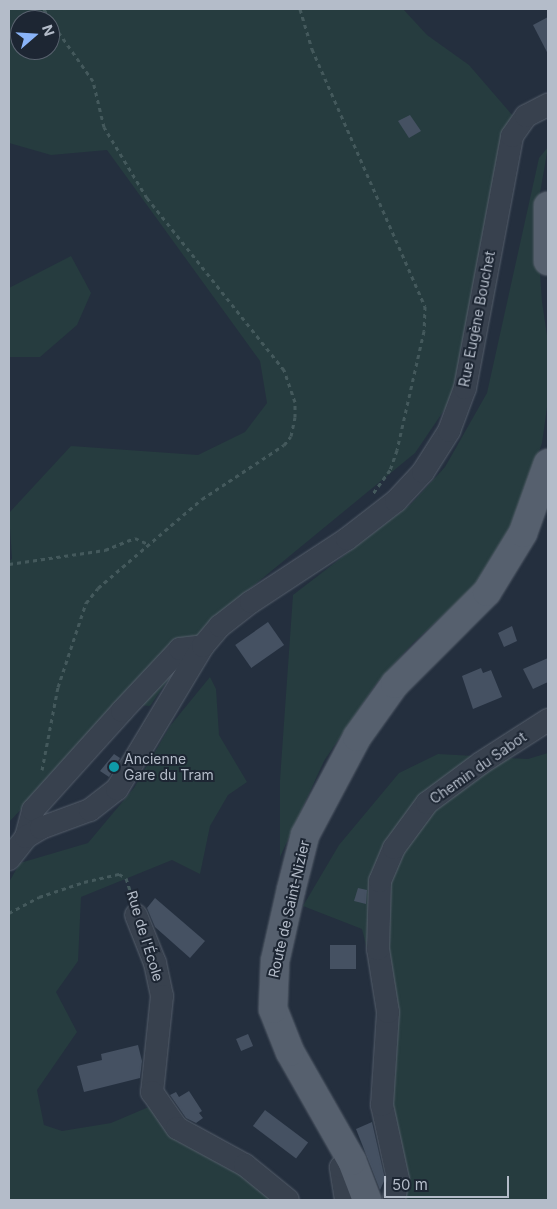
<!DOCTYPE html>
<meta charset="utf-8">
<style>
body{margin:0}
#map{position:relative;width:557px;height:1209px;overflow:hidden;background:#242f3e;font-family:Inter,sans-serif}
div>[style]{position:absolute}
[style*='--x']{left:calc(var(--x)*1px);top:calc(var(--y)*1px);width:calc(var(--w)*1px);rotate:calc(var(--a)*1deg)}
.green>*{inset:0;background:#263c3f}
.building>*{inset:0;background:#455162;transform-origin:0 0}
.path>*{height:3px;margin-top:-1.5px;transform-origin:0;background:repeating-linear-gradient(90deg,#44595c 0 4px,transparent 0 8px)}
.roads{filter:drop-shadow(0 0 1px #565f6c) drop-shadow(0 0 1px #565f6c)}
.minor>*{height:22px;margin:-11px;padding:0 11px;transform-origin:11px;border-radius:11px;background:#38414e}
.major>*{height:28px;margin:-14px;padding:0 14px;transform-origin:14px;border-radius:14px;background:#56606e}
.dots>*{width:14px;height:14px;translate:-50% -50%;box-sizing:border-box;border:2px solid #1d2633;border-radius:50%}
span{translate:-50% -50%;white-space:nowrap;text-align:center;line-height:1.15;-webkit-text-stroke:4px #1d2633;paint-order:stroke}
.street-label{font-size:14px;color:#b4bcc9}
.poi-label{font-size:14px;color:#b4bcc9}
.left{translate:0 -50%;text-align:left}
.frame{position:absolute;inset:0;border:10px solid #b4bcc9;pointer-events:none}
.north{position:absolute;left:10px;top:10px;width:50px;height:50px;box-sizing:border-box;background:#1d2633;border:1px solid #59626f;border-radius:50%;rotate:71deg;font-size:14px;font-weight:700;line-height:20px;text-align:center;color:#b4bcc9}
.north::after{content:'';display:block;margin:auto;width:18px;height:22px;background:#8ab4f8;clip-path:polygon(50% 0,100% 100%,50% 72%,0 100%)}
.scale{position:absolute;left:384px;top:1176px;width:125px;height:22px;box-sizing:border-box;border:2px solid #b4bcc9;border-top:0;padding-left:6px;font-size:15px;line-height:18px;white-space:nowrap;color:#b4bcc9;-webkit-text-stroke:4px #1d2633;paint-order:stroke}
</style>
<div id="map">
<div class="green">
<i style="clip-path:polygon(evenodd,9px 9px,403px 9px,427px 35px,469px 65px,519px 123px,451px 400px,415px 453px,225px 609px,196px 639px,150px 706px,122px 704px,9px 822px,9px 561px,12px 559px,9px 513px,71px 446px,198px 455px,245px 432px,267px 403px,260px 361px,107px 150px,51px 155px,9px 143px,9px 9px,20px 20px,50px 20px,50px 50px,20px 50px,20px 20px)"></i>
<i style="clip-path:polygon(548px 147px,536px 216px,542px 302px,548px 342px,548px 400px,542px 443px,514px 521px,472px 589px,413px 643px,376px 684px,324px 761px,280px 857px,280px 780px,293px 595px,411px 504px,445px 467px,487px 393px,539px 158px)"></i>
<i style="clip-path:polygon(71px 256px,91px 293px,77px 325px,40px 357px,9px 357px,9px 288px)"></i>
<i style="clip-path:polygon(210px 677px,216px 689px,219px 735px,247px 782px,228px 795px,210px 826px,200px 874px,172px 860px,81px 897px,78px 961px,56px 992px,77px 1032px,37px 1090px,44px 1125px,62px 1131px,111px 1123px,151px 1106px,177px 1141px,250px 1180px,273px 1200px,9px 1200px,9px 882px,20px 863px,88px 843px,134px 788px,170px 726px)"></i>
<i style="clip-path:polygon(548px 753px,548px 1200px,405px 1200px,392px 1129px,383px 1015px,362px 929px,303px 906px,339px 845px,399px 773px,438px 754px,528px 759px)"></i>
</div>
<div class="building">
<i style="clip-path:polygon(548px 17px,548px 54px,533px 25px)"></i>
<i style="clip-path:polygon(410px 115px,421px 131px,409px 138px,398px 121px)"></i>
<i style="left:268px;top:622px;width:28px;height:40px;rotate:55deg"></i>
<i style="clip-path:polygon(512px 626px,517px 641px,504px 647px,498px 633px)"></i>
<i style="clip-path:polygon(548px 658px,548px 682px,533px 689px,523px 669px)"></i>
<i style="clip-path:polygon(481px 668px,483px 673px,491px 670px,502px 697px,473px 709px,462px 676px)"></i>
<i style="clip-path:polygon(114px 754px,120px 758px,109px 777px,100px 771px)"></i>
<i style="clip-path:polygon(358px 888px,367px 890px,366px 904px,354px 901px)"></i>
<i style="clip-path:polygon(155px 898px,205px 941px,190px 958px,155px 927px,147px 908px)"></i>
<i style="left:330px;top:945px;width:26px;height:24px"></i>
<i style="left:248px;top:1034px;width:13px;height:13px;rotate:67deg"></i>
<i style="clip-path:polygon(138px 1045px,142px 1061px,140px 1078px,84px 1092px,77px 1066px,102px 1060px,101px 1054px)"></i>
<i style="clip-path:polygon(189px 1091px,202px 1111px,199px 1113px,203px 1118px,196px 1123px,186px 1118px,170px 1095px,176px 1092px,179px 1097px)"></i>
<i style="left:265px;top:1110px;width:54px;height:20px;rotate:37deg"></i>
<i style="clip-path:polygon(372px 1122px,385px 1179px,380px 1190px,356px 1129px)"></i>
</div>
<div class="path">
<i style="--x:44;--y:9;--w:13;--a:61"></i>
<i style="--x:300;--y:9;--w:42;--a:73.3"></i>
<i style="--x:312;--y:49;--w:281;--a:66.3"></i>
<i style="--x:425;--y:306;--w:25;--a:92"></i>
<i style="--x:424;--y:331;--w:122;--a:102.8"></i>
<i style="--x:397;--y:450;--w:21;--a:109"></i>
<i style="--x:390;--y:470;--w:31;--a:126"></i>
<i style="--x:9;--y:564;--w:97;--a:-8.3"></i>
<i style="--x:105;--y:550;--w:32;--a:-22"></i>
<i style="--x:135;--y:538;--w:14;--a:25"></i>
<i style="--x:42;--y:770;--w:85;--a:-79.1"></i>
<i style="--x:58;--y:687;--w:89;--a:-71.6"></i>
<i style="--x:86;--y:603;--w:19;--a:-51"></i>
<i style="--x:98;--y:588;--w:137;--a:-40.6"></i>
<i style="--x:202;--y:499;--w:98;--a:-33.4"></i>
<i style="--x:284;--y:445;--w:11;--a:-52"></i>
<i style="--x:291;--y:436;--w:19;--a:-78"></i>
<i style="--x:295;--y:417;--w:15;--a:-90"></i>
<i style="--x:295;--y:402;--w:34;--a:-109"></i>
<i style="--x:284;--y:370;--w:220;--a:-128.5"></i>
<i style="--x:147;--y:198;--w:83;--a:-121.2"></i>
<i style="--x:104;--y:127;--w:47;--a:-103.4"></i>
<i style="--x:93;--y:81;--w:75;--a:-125.2"></i>
<i style="--x:9;--y:913;--w:34;--a:-28"></i>
<i style="--x:39;--y:897;--w:47;--a:-18.4"></i>
<i style="--x:84;--y:882;--w:36;--a:-13"></i>
<i style="--x:119;--y:874;--w:8;--a:30"></i>
<i style="--x:126;--y:878;--w:20;--a:72"></i>
</div>
<div class="roads">
<div class="minor">
<i style="--x:26;--y:837;--w:28;--a:-75"></i>
<i style="--x:33;--y:810;--w:133;--a:-48"></i>
<i style="--x:122;--y:711;--w:85;--a:-46.9"></i>
<i style="--x:180;--y:649;--w:23;--a:-7"></i>
<i style="--x:9;--y:859;--w:28;--a:-52"></i>
<i style="--x:26;--y:837;--w:17;--a:-31"></i>
<i style="--x:41;--y:828;--w:52;--a:-20.2"></i>
<i style="--x:90;--y:810;--w:34;--a:-38"></i>
<i style="--x:117;--y:789;--w:167;--a:-59"></i>
<i style="--x:203;--y:646;--w:26;--a:-50"></i>
<i style="--x:220;--y:626;--w:39;--a:-38"></i>
<i style="--x:251;--y:602;--w:115;--a:-33.3"></i>
<i style="--x:347;--y:539;--w:62;--a:-37.8"></i>
<i style="--x:396;--y:501;--w:40;--a:-47"></i>
<i style="--x:423;--y:472;--w:49;--a:-57.6"></i>
<i style="--x:449;--y:431;--w:46;--a:-69.6"></i>
<i style="--x:465;--y:388;--w:256;--a:-79.4"></i>
<i style="--x:512;--y:136;--w:24;--a:-55"></i>
<i style="--x:526;--y:116;--w:25;--a:-27"></i>
<i style="--x:136;--y:915;--w:52;--a:68.4"></i>
<i style="--x:155;--y:963;--w:34;--a:78"></i>
<i style="--x:162;--y:996;--w:97;--a:95.9"></i>
<i style="--x:152;--y:1092;--w:44;--a:55.2"></i>
<i style="--x:177;--y:1128;--w:77;--a:28.6"></i>
<i style="--x:245;--y:1165;--w:55;--a:39.1"></i>
<i style="--x:346;--y:1200;--w:33;--a:-99"></i>
<i style="--x:341;--y:1167;--w:13;--a:-29"></i>
<i style="--x:394;--y:1200;--w:21;--a:-79"></i>
<i style="--x:398;--y:1179;--w:76;--a:-102.2"></i>
<i style="--x:382;--y:1105;--w:93;--a:-86.3"></i>
<i style="--x:388;--y:1012;--w:64;--a:-99"></i>
<i style="--x:378;--y:949;--w:68;--a:-88.3"></i>
<i style="--x:380;--y:881;--w:36;--a:-67"></i>
<i style="--x:394;--y:848;--w:56;--a:-53.7"></i>
<i style="--x:427;--y:803;--w:67;--a:-36.5"></i>
<i style="--x:481;--y:763;--w:80;--a:-32.7"></i>
</div>
<div class="major">
<i style="--x:548;--y:206;--w:55;--a:90"></i>
<i style="--x:367;--y:1200;--w:42;--a:-111"></i>
<i style="--x:352;--y:1161;--w:125;--a:-119.6"></i>
<i style="--x:290;--y:1052;--w:46;--a:-111.6"></i>
<i style="--x:273;--y:1009;--w:48;--a:-87.6"></i>
<i style="--x:275;--y:961;--w:73;--a:-77.3"></i>
<i style="--x:291;--y:890;--w:57;--a:-75.7"></i>
<i style="--x:305;--y:835;--w:111;--a:-62"></i>
<i style="--x:357;--y:737;--w:65;--a:-54.4"></i>
<i style="--x:395;--y:684;--w:130;--a:-45"></i>
<i style="--x:487;--y:592;--w:69;--a:-58.6"></i>
<i style="--x:523;--y:533;--w:74;--a:-70.3"></i>
</div>
</div>
<div class="dots">
<i style="left:114px;top:767px;background:#0f9aa8"></i>
</div>
<div class="street-label">
<span style="left:477px;top:319px;rotate:-79deg">Rue Eugène Bouchet</span>
<span style="left:478px;top:768px;rotate:-35deg">Chemin du Sabot</span>
<span style="left:289px;top:909px;rotate:-77deg">Route de Saint-Nizier</span>
<span style="left:145px;top:936px;rotate:73deg">Rue de l'École</span>
</div>
<div class="poi-label">
<span class="left" style="left:124px;top:767px">Ancienne<br>Gare du Tram</span>
</div>
<div class="frame"></div>
<div class="north">N</div>
<div class="scale">50 m</div>
</div>
